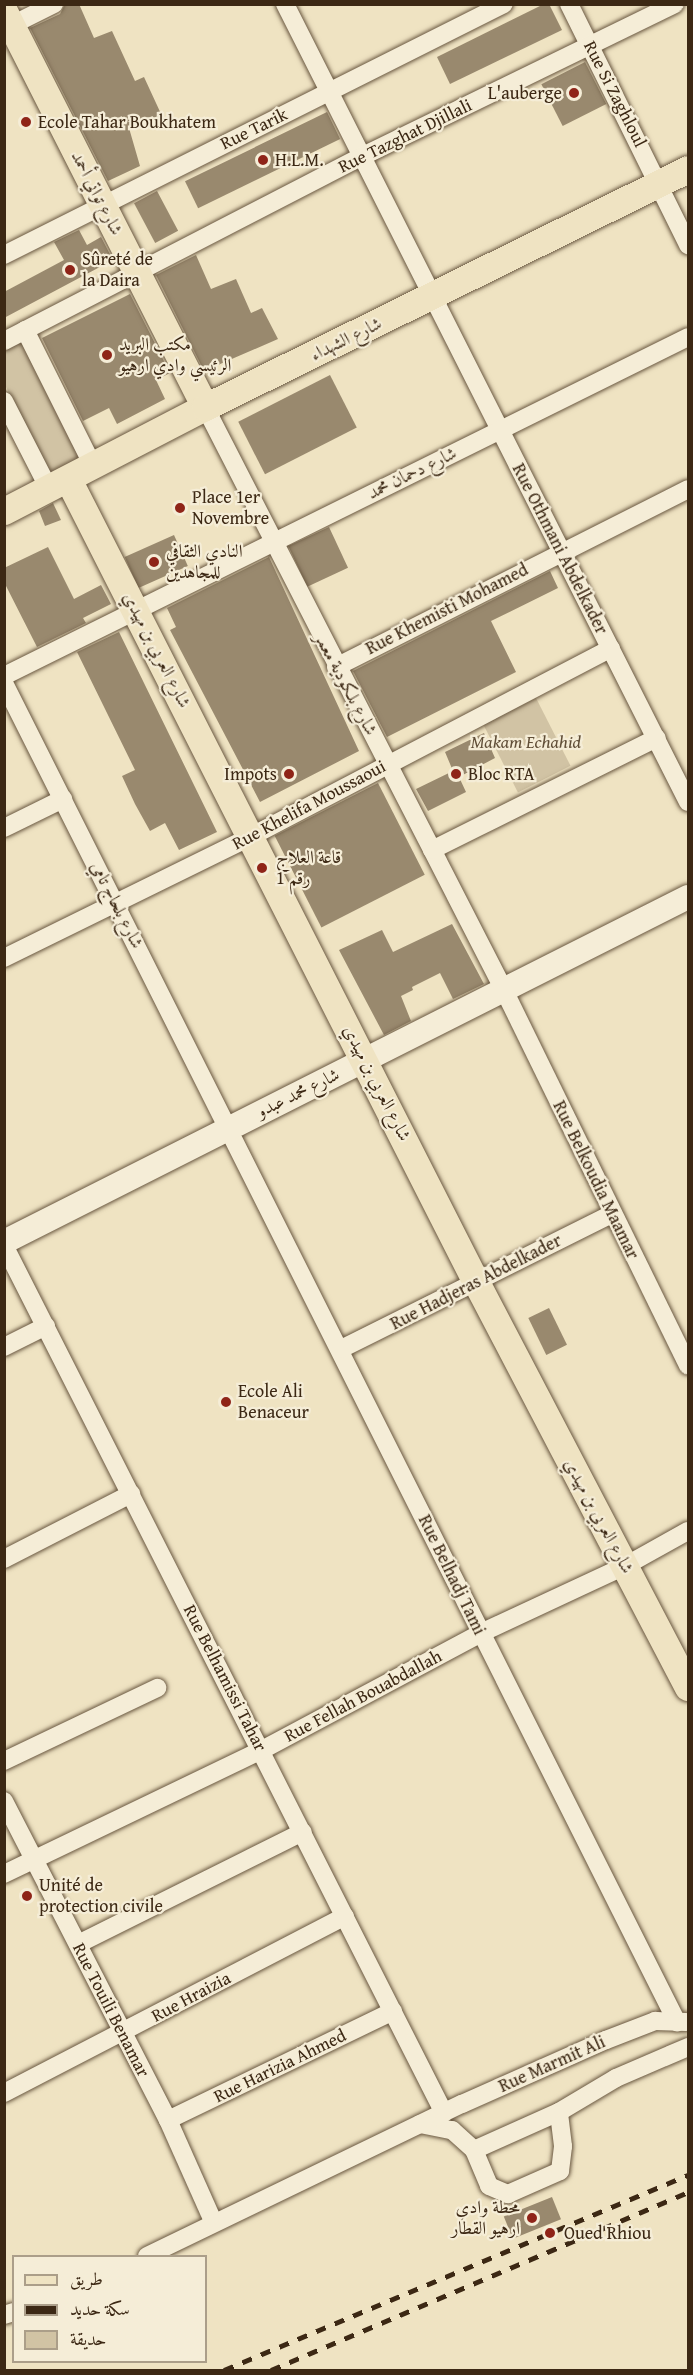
<!DOCTYPE html>
<meta charset="utf-8">
<style>
body{margin:0}
#map{position:relative;width:693px;height:2375px;overflow:hidden;background:#efe3c2;font-family:"Gentium Book Plus",Amiri,serif}
div>[style]{position:absolute}
[style*='--x']{left:calc(var(--x)*1px);top:calc(var(--y)*1px);width:calc(var(--w)*1px);rotate:calc(var(--a)*1deg)}
.green>*{inset:0;background:#d1c3a4;transform-origin:0 0}
.building>*{inset:0;background:#99896e;transform-origin:0 0}
.roads{filter:drop-shadow(0 0 2px #695740) drop-shadow(0 0 2px #695740)}
.street>*{height:18px;margin:-9px;padding:0 9px;transform-origin:9px;border-radius:9px;background:#f5edd7}
.secondary>*{height:24px;margin:-12px;padding:0 12px;transform-origin:12px;border-radius:12px;background:#f5edd7}
.primary>*{height:27px;margin:-13.5px;padding:0 13.5px;transform-origin:13.5px;border-radius:13.5px;background:#efe3c2}
.rail>*{height:4.5px;margin-top:-2.25px;transform-origin:0;background:repeating-linear-gradient(90deg,#3c2814 0 10px,transparent 0 20px)}
.dots>*{width:16px;height:16px;translate:-50% -50%;box-sizing:border-box;border:3px solid #f5edd7;border-radius:50%}
span{translate:-50% -50%;white-space:nowrap;text-align:center;line-height:1.15;-webkit-text-stroke:4.5px #f5edd7;paint-order:stroke}
.poi-label{font-size:18px;color:#3c2814}
.right{translate:-100% -50%;text-align:right}
.left{translate:0 -50%;text-align:left}
.street-label{font-size:18px;color:#3c2814}
.park-label{font-size:18px;color:#614f38;font-style:italic}
.frame{position:absolute;inset:0;border:6px solid #3c2814;pointer-events:none}
.legend{position:absolute;left:12px;top:2255px;width:195px;height:108px;box-sizing:border-box;background:#f5edd7;border:2px solid #ab9e89;margin:0;padding:8px 10px;list-style:none;font-size:18px;color:#3c2814}
.legend li{display:flex;align-items:center;gap:12px;height:30px}
.legend b{width:30px;border:2px solid #ab9e89}
</style>
<div id="map">
<div class="green">
<i style="clip-path:polygon(21px 342px,81px 459px,50px 475px,5px 385px,5px 351px)"></i>
<i style="left:536px;top:698px;width:76px;height:59px;rotate:63deg"></i>
</div>
<div class="building">
<i style="clip-path:polygon(65px 4px,79px 4px,94px 38px,112px 31px,135px 81px,144px 77px,162px 116px,129px 128px,140px 166px,108px 181px,30px 28px,60px 14px)"></i>
<i style="clip-path:polygon(544px 4px,549px 4px,562px 30px,450px 84px,437px 57px)"></i>
<i style="left:585px;top:62px;width:47px;height:49px;rotate:63deg"></i>
<i style="left:327px;top:112px;width:30px;height:158px;rotate:64deg"></i>
<i style="left:157px;top:191px;width:45px;height:26px;rotate:62deg"></i>
<i style="clip-path:polygon(79px 230px,87px 245px,101px 237px,113px 260px,4px 318px,4px 292px,64px 260px,54px 242px)"></i>
<i style="clip-path:polygon(196px 255px,211px 289px,236px 279px,251px 313px,262px 308px,278px 339px,204px 371px,156px 275px)"></i>
<i style="clip-path:polygon(130px 294px,170px 373px,156px 380px,165px 399px,117px 424px,109px 408px,83px 421px,42px 338px)"></i>
<i style="left:330px;top:375px;width:59px;height:103px;rotate:63deg"></i>
<i style="clip-path:polygon(53px 503px,61px 520px,45px 526px,39px 511px)"></i>
<i style="left:329px;top:527px;width:45px;height:45px;rotate:65deg"></i>
<i style="left:174px;top:535px;width:34px;height:54px;rotate:66deg"></i>
<i style="clip-path:polygon(48px 547px,74px 599px,101px 585px,111px 604px,83px 618px,86px 623px,37px 647px,4px 582px,4px 568px)"></i>
<i style="clip-path:polygon(269px 557px,359px 751px,260px 802px,170px 630px,176px 627px,167px 608px)"></i>
<i style="clip-path:polygon(550px 571px,558px 588px,491px 621px,516px 672px,387px 737px,353px 671px)"></i>
<i style="clip-path:polygon(119px 632px,217px 832px,179px 850px,165px 823px,150px 831px,135px 804px,122px 776px,135px 770px,77px 652px)"></i>
<i style="clip-path:polygon(484px 733px,495px 758px,459px 777px,466px 792px,428px 811px,416px 789px,453px 771px,445px 752px)"></i>
<i style="left:378px;top:783px;width:103px;height:116px;rotate:63deg"></i>
<i style="clip-path:polygon(452px 924px,484px 984px,453px 999px,440px 973px,412px 987px,413px 990px,401px 996px,411px 1021px,384px 1035px,339px 950px,382px 930px,393px 952px)"></i>
<i style="left:549px;top:1308px;width:41px;height:23px;rotate:64deg"></i>
<i style="left:552px;top:2197px;width:24px;height:52px;rotate:68deg"></i>
</div>
<div class="roads">
<div class="street">
<i style="--x:285;--y:4;--w:894;--a:63.21"></i>
<i style="--x:569;--y:4;--w:269;--a:63.7"></i>
<i style="--x:4;--y:29;--w:56;--a:-26.6"></i>
<i style="--x:4;--y:255;--w:559;--a:-26.66"></i>
<i style="--x:25;--y:330;--w:152;--a:63.4"></i>
<i style="--x:4;--y:341;--w:402;--a:-27.3"></i>
<i style="--x:361;--y:157;--w:349;--a:-26"></i>
<i style="--x:4;--y:401;--w:99;--a:62.9"></i>
<i style="--x:205;--y:407;--w:657;--a:62.85"></i>
<i style="--x:505;--y:992;--w:416;--a:63.9"></i>
<i style="--x:336;--y:667;--w:394;--a:-26.8"></i>
<i style="--x:4;--y:676;--w:763;--a:-26.36"></i>
<i style="--x:4;--y:683;--w:1499;--a:63.32"></i>
<i style="--x:4;--y:828;--w:66;--a:-26.2"></i>
<i style="--x:432;--y:850;--w:251;--a:-26.5"></i>
<i style="--x:4;--y:958;--w:276;--a:-26.2"></i>
<i style="--x:252;--y:836;--w:405;--a:-27.6"></i>
<i style="--x:4;--y:1245;--w:973;--a:63.12"></i>
<i style="--x:4;--y:1347;--w:47;--a:-26.6"></i>
<i style="--x:341;--y:1349;--w:303;--a:-26.5"></i>
<i style="--x:4;--y:1559;--w:143;--a:-27.1"></i>
<i style="--x:4;--y:1761;--w:170;--a:-25.5"></i>
<i style="--x:4;--y:1801;--w:359;--a:62.8"></i>
<i style="--x:168;--y:2120;--w:111;--a:66"></i>
<i style="--x:4;--y:1874;--w:286;--a:-25.7"></i>
<i style="--x:262;--y:1750;--w:248;--a:-28.1"></i>
<i style="--x:481;--y:1633;--w:159;--a:-25"></i>
<i style="--x:625;--y:1566;--w:72;--a:-29.1"></i>
<i style="--x:78;--y:1944;--w:251;--a:-26.5"></i>
<i style="--x:4;--y:2093;--w:384;--a:-27.4"></i>
<i style="--x:168;--y:2120;--w:250;--a:-25.8"></i>
<i style="--x:420;--y:2124;--w:33;--a:11"></i>
<i style="--x:452;--y:2130;--w:30;--a:42"></i>
<i style="--x:474;--y:2150;--w:93;--a:-24.1"></i>
<i style="--x:559;--y:2112;--w:66;--a:-30.8"></i>
<i style="--x:616;--y:2078;--w:78;--a:-23.3"></i>
<i style="--x:474;--y:2150;--w:39;--a:67"></i>
<i style="--x:489;--y:2186;--w:21;--a:23"></i>
<i style="--x:508;--y:2194;--w:57;--a:-23.9"></i>
<i style="--x:560;--y:2171;--w:25;--a:-83"></i>
<i style="--x:563;--y:2146;--w:34;--a:-97"></i>
<i style="--x:147;--y:2256;--w:350;--a:-25.8"></i>
<i style="--x:462;--y:2104;--w:158;--a:-24"></i>
<i style="--x:606;--y:2040;--w:53;--a:-21.2"></i>
<i style="--x:655;--y:2021;--w:31;--a:2"></i>
<i style="--x:4;--y:2315;--w:10;--a:-17"></i>
</div>
<div class="secondary">
<i style="--x:4;--y:1242;--w:766;--a:-26.77"></i>
</div>
<div class="primary">
<i style="--x:4;--y:11;--w:444;--a:63.1"></i>
<i style="--x:68;--y:479;--w:901;--a:63.07"></i>
<i style="--x:476;--y:1282;--w:457;--a:62.4"></i>
<i style="--x:4;--y:511;--w:226;--a:-27.4"></i>
<i style="--x:205;--y:407;--w:538;--a:-26.23"></i>
</div>
</div>
<div class="rail">
<i style="--x:224;--y:2370;--w:503;--a:-22.8"></i>
<i style="--x:271;--y:2370;--w:453;--a:-23.1"></i>
</div>
<div class="dots">
<i style="left:574px;top:93px;background:#8f2418"></i>
<i style="left:26px;top:122px;background:#8f2418"></i>
<i style="left:263px;top:160px;background:#8f2418"></i>
<i style="left:70px;top:270px;background:#8f2418"></i>
<i style="left:107px;top:355px;background:#8f2418"></i>
<i style="left:180px;top:508px;background:#8f2418"></i>
<i style="left:154px;top:562px;background:#8f2418"></i>
<i style="left:289px;top:774px;background:#8f2418"></i>
<i style="left:456px;top:774px;background:#8f2418"></i>
<i style="left:262px;top:868px;background:#8f2418"></i>
<i style="left:226px;top:1402px;background:#8f2418"></i>
<i style="left:27px;top:1896px;background:#8f2418"></i>
<i style="left:532px;top:2218px;background:#8f2418"></i>
<i style="left:550px;top:2233px;background:#8f2418"></i>
</div>
<div class="poi-label">
<span class="right" style="left:562px;top:93px">L'auberge</span>
<span class="left" style="left:38px;top:122px">Ecole Tahar Boukhatem</span>
<span class="left" style="left:275px;top:160px">H.L.M.</span>
<span class="left" style="left:82px;top:270px">Sûreté de<br>la Daira</span>
<span class="left" style="left:119px;top:355px">مكتب البريد<br>الرئيسي وادي ارهيو</span>
<span class="left" style="left:192px;top:508px">Place 1er<br>Novembre</span>
<span class="left" style="left:166px;top:562px">النادي الثقافي<br>للمجاهدين</span>
<span class="right" style="left:277px;top:774px">Impots</span>
<span class="left" style="left:468px;top:774px">Bloc RTA</span>
<span class="left" style="left:276px;top:868px">قاعة العلاج<br>رقم 1</span>
<span class="left" style="left:238px;top:1402px">Ecole Ali<br>Benaceur</span>
<span class="left" style="left:39px;top:1896px">Unité de<br>protection civile</span>
<span class="right" style="left:520px;top:2218px">محطة وادي<br>ارهيو القطار</span>
<span class="left" style="left:564px;top:2233px">Oued Rhiou</span>
</div>
<div class="street-label">
<span style="left:615px;top:94px;rotate:63deg">Rue Si Zaghloul</span>
<span style="left:254px;top:129px;rotate:-26deg">Rue Tarik</span>
<span style="left:405px;top:136px;rotate:-26deg">Rue Tazghat Djillali</span>
<span style="left:97px;top:193px;rotate:63deg">شارع تواتي أحمد</span>
<span style="left:346px;top:339px;rotate:-26deg">شارع الشهداء</span>
<span style="left:412px;top:473px;rotate:-26deg">شارع دحمان محمد</span>
<span style="left:560px;top:549px;rotate:63deg">Rue Othmani Abdelkader</span>
<span style="left:447px;top:609px;rotate:-27deg">Rue Khemisti Mohamed</span>
<span style="left:157px;top:650px;rotate:63deg">شارع العربي بن مهيدي</span>
<span style="left:346px;top:684px;rotate:62deg">شارع بلكودية معمر</span>
<span style="left:309px;top:805px;rotate:-28deg">Rue Khelifa Moussaoui</span>
<span style="left:117px;top:905px;rotate:63deg">شارع بلحاج تامي</span>
<span style="left:377px;top:1083px;rotate:63deg">شارع العربي بن مهيدي</span>
<span style="left:298px;top:1093px;rotate:-26deg">شارع محمد عبدو</span>
<span style="left:596px;top:1180px;rotate:64deg">Rue Belkoudia Maamar</span>
<span style="left:476px;top:1282px;rotate:-27deg">Rue Hadjeras Abdelkader</span>
<span style="left:599px;top:1516px;rotate:62deg">شارع العربي بن مهيدي</span>
<span style="left:452px;top:1575px;rotate:64deg">Rue Belhadj Tami</span>
<span style="left:225px;top:1678px;rotate:63deg">Rue Belhamissi Tahar</span>
<span style="left:363px;top:1696px;rotate:-28deg">Rue Fellah Bouabdallah</span>
<span style="left:191px;top:1997px;rotate:-28deg">Rue Hraizia</span>
<span style="left:111px;top:2010px;rotate:63deg">Rue Touili Benamar</span>
<span style="left:552px;top:2064px;rotate:-24deg">Rue Marmit Ali</span>
<span style="left:280px;top:2066px;rotate:-26deg">Rue Harizia Ahmed</span>
</div>
<div class="park-label">
<span style="left:526px;top:742px">Makam Echahid</span>
</div>
<div class="frame"></div>
<ul class="legend">
<li><b style="height:8px;background:#efe3c2"></b>طريق</li>
<li><b style="height:8px;background:#3c2814"></b>سكة حديد</li>
<li><b style="height:16px;background:#d1c3a4"></b>حديقة</li>
</ul>
</div>
